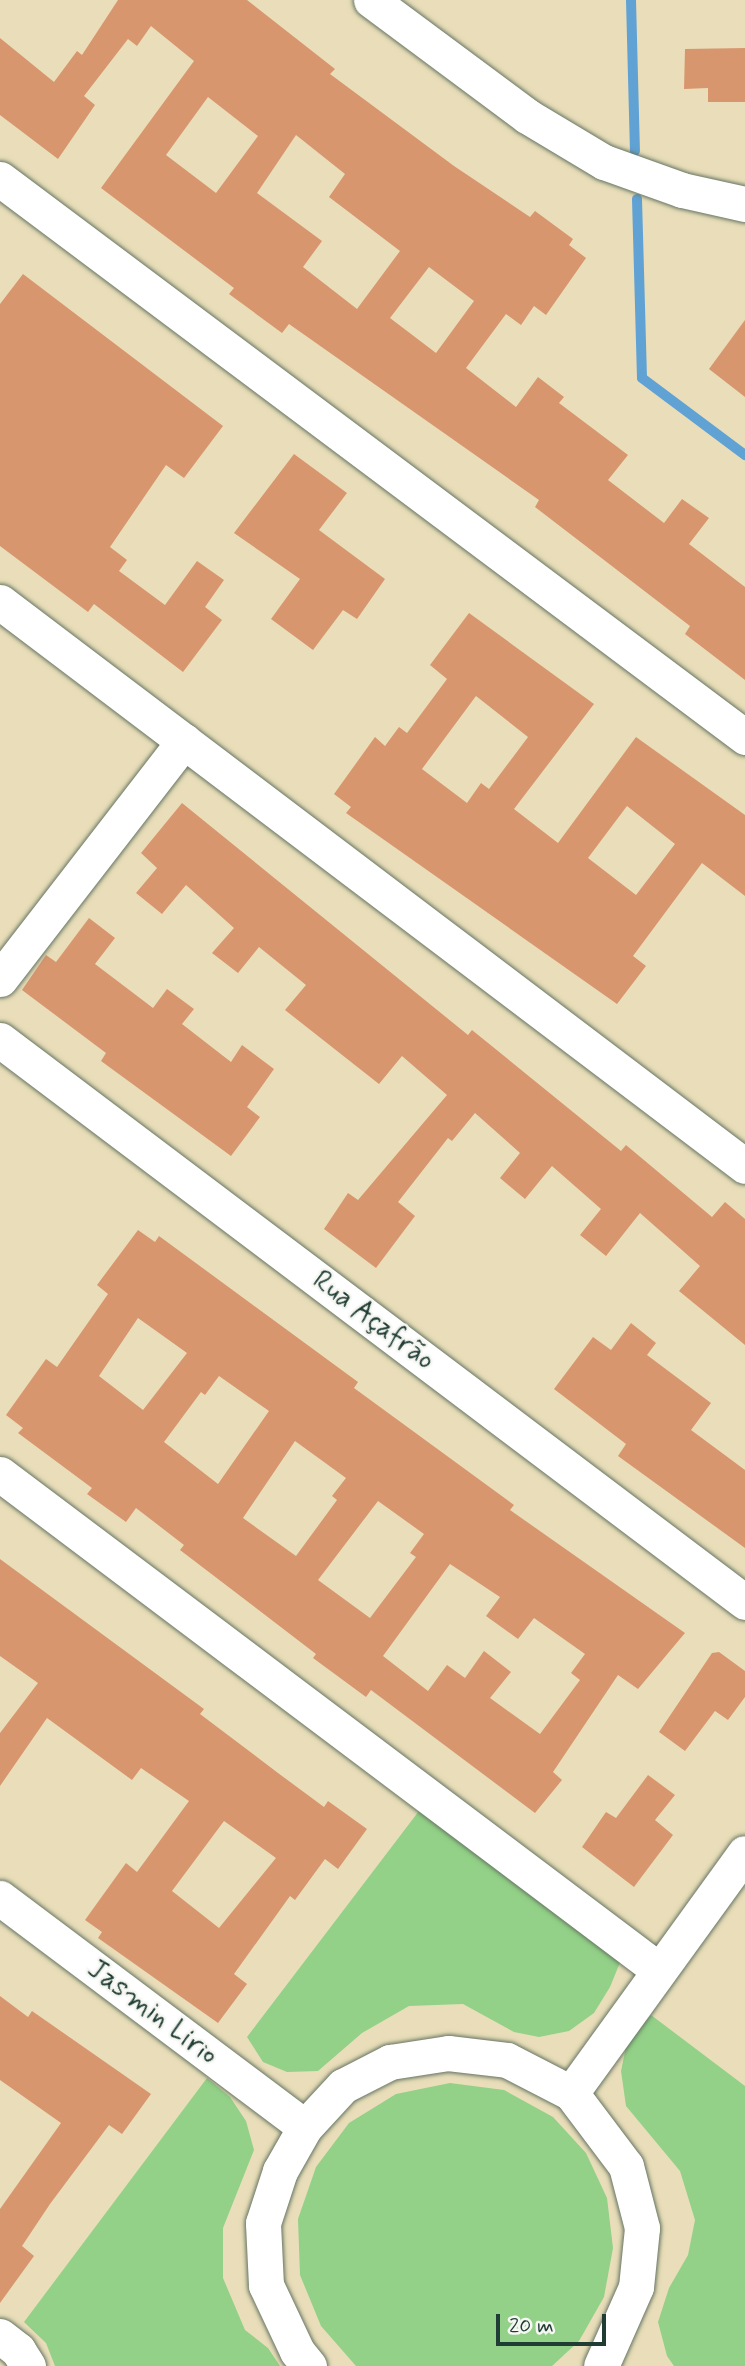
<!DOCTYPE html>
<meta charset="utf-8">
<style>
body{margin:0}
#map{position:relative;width:745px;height:2366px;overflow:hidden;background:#e9deb9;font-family:Mynerve,sans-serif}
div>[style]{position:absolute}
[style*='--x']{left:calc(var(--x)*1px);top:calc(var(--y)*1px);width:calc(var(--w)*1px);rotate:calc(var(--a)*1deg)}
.green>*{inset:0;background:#92d187}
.stream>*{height:10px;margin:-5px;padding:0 5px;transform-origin:5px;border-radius:5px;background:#60a2d4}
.building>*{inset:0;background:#d8966f}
.roads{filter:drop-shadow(0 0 2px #667563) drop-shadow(0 0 2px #667563)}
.street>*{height:35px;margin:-17.5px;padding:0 17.5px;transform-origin:17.5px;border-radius:17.5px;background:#fff}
span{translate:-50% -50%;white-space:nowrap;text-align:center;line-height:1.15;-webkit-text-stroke:5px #f6f6f2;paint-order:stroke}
.street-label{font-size:28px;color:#1f3d34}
.scale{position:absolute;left:496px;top:2314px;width:110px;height:32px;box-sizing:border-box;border:4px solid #1f3d34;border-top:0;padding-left:9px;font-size:21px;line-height:24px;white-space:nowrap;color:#1f3d34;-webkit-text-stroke:5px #f6f6f2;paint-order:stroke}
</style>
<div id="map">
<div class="green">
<i style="clip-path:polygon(422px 1807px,621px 1960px,610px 1987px,594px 2013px,569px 2031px,539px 2037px,514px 2032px,463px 2004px,409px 2006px,362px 2033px,318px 2071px,287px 2072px,263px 2062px,247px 2037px)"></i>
<i style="clip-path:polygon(651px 2015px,745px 2086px,745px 2366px,674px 2366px,667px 2356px,658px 2322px,669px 2288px,688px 2255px,695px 2220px,680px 2171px,626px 2106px,621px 2071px,627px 2042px)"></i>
<i style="clip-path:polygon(207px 2078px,230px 2097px,246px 2121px,254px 2150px,223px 2228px,223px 2278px,245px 2330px,268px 2348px,280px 2366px,55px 2366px,46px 2343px,24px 2322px)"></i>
<i style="clip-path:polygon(450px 2083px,504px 2090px,553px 2117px,586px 2153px,607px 2198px,613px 2248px,604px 2297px,579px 2341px,552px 2366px,356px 2366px,321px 2326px,300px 2275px,298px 2219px,316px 2167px,349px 2123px,396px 2094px)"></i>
</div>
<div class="stream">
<i style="--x:631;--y:0;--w:151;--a:88.5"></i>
<i style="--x:637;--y:199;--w:179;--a:88.4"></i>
<i style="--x:642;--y:378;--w:129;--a:36.8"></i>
</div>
<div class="building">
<i style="clip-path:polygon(evenodd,118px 0,247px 0,335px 69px,330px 74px,454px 166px,530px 217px,535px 211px,573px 239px,569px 245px,586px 258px,546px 315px,534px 306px,521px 325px,506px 314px,466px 368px,516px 407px,538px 377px,564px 397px,559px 403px,628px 455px,608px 480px,664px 523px,682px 499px,709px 518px,689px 544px,745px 587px,745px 680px,685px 634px,690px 626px,535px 507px,539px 500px,289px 324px,282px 333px,229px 294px,234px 288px,101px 188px,194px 61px,151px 26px,137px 46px,128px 39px,84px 96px,95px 105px,58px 159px,0 115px,0 38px,54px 82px,77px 51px,82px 55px,118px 0,208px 97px,258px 136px,216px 193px,166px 155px,208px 97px,118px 0,296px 135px,345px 174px,329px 197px,400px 251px,357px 309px,303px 267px,322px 241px,257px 193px,296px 135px,118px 0,429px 267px,474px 301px,436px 353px,390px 318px,429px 267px)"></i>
<i style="clip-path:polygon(745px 48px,745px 102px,708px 102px,708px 88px,684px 89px,685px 49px)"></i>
<i style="clip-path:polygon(23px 274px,223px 426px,184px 478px,166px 465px,110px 547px,127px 560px,119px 571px,165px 605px,197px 561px,224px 580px,205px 607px,222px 620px,183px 672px,94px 604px,88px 612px,0 546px,0 304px)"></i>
<i style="clip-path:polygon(745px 320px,745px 397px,709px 369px)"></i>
<i style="clip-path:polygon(294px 454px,347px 493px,319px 530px,385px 579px,357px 619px,343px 610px,313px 650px,271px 619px,300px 579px,234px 533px)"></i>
<i style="clip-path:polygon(evenodd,469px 613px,594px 704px,514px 809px,558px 843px,636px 737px,745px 815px,745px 896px,702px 863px,633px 956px,646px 966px,617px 1004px,346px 813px,351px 807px,334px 794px,375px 737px,385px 746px,399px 727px,407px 733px,447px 679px,430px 665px,469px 613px,476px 696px,528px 737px,489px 789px,481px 783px,467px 803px,422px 769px,476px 696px,469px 613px,627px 806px,675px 844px,636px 895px,588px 858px,627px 806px)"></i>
<i style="clip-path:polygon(182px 803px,468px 1035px,472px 1030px,621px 1151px,626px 1145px,712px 1217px,725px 1202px,745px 1219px,745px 1345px,679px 1291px,700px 1266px,640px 1213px,606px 1256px,580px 1235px,601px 1209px,552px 1166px,525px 1199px,500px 1178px,520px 1153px,475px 1113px,452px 1141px,448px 1138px,398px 1202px,415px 1216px,376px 1268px,324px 1229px,348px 1193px,358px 1200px,447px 1095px,402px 1056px,379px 1084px,285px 1010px,306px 985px,259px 947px,238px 973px,212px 953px,234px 928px,186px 885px,162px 914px,136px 893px,157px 868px,141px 853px)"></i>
<i style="clip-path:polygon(89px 918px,115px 938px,95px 964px,153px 1008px,167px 989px,194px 1009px,182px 1024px,231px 1062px,242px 1045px,274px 1069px,247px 1107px,260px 1117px,231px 1156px,101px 1061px,106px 1053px,22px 990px,46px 955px,56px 962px)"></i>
<i style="clip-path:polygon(evenodd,138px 1230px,155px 1242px,159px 1236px,358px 1382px,354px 1388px,514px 1505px,510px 1510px,685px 1633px,638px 1689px,618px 1675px,553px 1772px,562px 1780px,535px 1813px,371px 1690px,366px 1697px,313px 1658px,316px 1654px,180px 1550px,184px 1545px,136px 1508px,126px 1522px,87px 1494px,92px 1488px,18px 1433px,23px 1428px,6px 1415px,46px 1359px,57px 1367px,108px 1294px,97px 1285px,138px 1230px,138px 1318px,187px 1353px,143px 1410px,99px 1376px,138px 1318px,138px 1230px,219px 1376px,269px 1411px,218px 1484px,164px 1442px,201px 1392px,205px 1395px,219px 1376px,138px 1230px,295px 1441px,346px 1478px,332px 1496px,337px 1500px,296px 1556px,243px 1518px,295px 1441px,138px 1230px,378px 1501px,424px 1534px,410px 1553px,416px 1557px,370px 1618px,318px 1580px,378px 1501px,138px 1230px,450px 1564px,500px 1597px,486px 1616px,518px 1639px,534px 1618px,585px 1654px,571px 1673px,580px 1680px,540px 1734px,490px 1698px,511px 1672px,484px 1651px,465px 1678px,447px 1665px,428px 1691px,383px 1656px,450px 1564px)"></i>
<i style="clip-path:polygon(631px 1323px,656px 1343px,647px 1355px,711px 1403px,691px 1430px,745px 1470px,745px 1548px,618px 1456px,626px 1444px,554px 1389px,593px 1337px,611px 1350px)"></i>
<i style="clip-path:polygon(evenodd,0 1559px,204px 1709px,200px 1714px,278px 1773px,324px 1807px,328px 1801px,367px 1829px,338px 1869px,325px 1859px,295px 1900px,290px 1896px,234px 1974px,247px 1984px,218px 2023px,98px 1938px,102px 1932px,85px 1920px,126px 1863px,137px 1872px,189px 1801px,141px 1768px,132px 1780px,47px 1718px,0 1786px,0 1733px,38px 1683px,0 1656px,0 1559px,224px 1821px,276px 1858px,219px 1928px,172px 1891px,224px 1821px)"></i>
<i style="clip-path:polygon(719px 1652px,745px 1671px,745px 1697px,728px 1720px,715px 1711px,685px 1751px,659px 1732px,712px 1653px)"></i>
<i style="clip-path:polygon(648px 1775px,675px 1795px,655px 1820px,673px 1835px,634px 1887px,582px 1847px,606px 1812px,616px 1818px)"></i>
<i style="clip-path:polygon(0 1996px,28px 2017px,32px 2011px,151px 2094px,122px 2134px,109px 2125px,50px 2204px,22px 2246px,34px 2256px,0 2303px,0 2209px,61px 2123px,0 2080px)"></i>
</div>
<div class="roads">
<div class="street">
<i style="--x:371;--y:0;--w:194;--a:36.6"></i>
<i style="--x:527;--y:116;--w:90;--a:30.9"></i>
<i style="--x:604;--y:162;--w:83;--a:19.7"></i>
<i style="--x:682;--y:190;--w:65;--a:12.5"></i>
<i style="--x:0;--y:179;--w:931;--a:36.83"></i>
<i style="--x:0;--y:602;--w:934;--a:37.13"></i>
<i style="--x:0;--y:979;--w:301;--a:-52.3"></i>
<i style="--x:0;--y:1040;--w:933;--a:37.03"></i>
<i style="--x:0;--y:1474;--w:825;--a:36.97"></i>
<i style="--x:0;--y:1898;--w:381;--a:36.9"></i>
<i style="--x:571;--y:2093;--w:296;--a:-54.1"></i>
<i style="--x:0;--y:2336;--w:23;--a:38"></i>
<i style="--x:18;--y:2350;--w:19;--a:58"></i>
<i style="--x:309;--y:2366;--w:19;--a:-129"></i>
<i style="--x:297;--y:2351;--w:73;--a:-115.2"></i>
<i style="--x:266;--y:2285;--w:62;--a:-92.8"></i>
<i style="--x:263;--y:2223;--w:55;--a:-71.9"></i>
<i style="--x:280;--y:2171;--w:51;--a:-60.4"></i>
<i style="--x:305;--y:2127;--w:56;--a:-47.2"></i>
<i style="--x:343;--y:2086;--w:53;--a:-27.1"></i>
<i style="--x:390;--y:2062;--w:59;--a:-8.8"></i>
<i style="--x:448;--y:2053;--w:59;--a:6.8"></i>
<i style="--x:507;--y:2060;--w:72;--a:27.3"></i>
<i style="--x:571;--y:2093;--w:91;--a:53"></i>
<i style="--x:626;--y:2166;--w:64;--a:75.5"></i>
<i style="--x:642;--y:2228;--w:59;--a:95.8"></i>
<i style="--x:636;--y:2287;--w:86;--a:113.9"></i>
</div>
</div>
<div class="street-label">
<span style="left:373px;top:1321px;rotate:37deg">Rua Açafrão</span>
<span style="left:152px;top:2013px;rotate:37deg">Jasmin Lirio</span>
</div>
<div class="scale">20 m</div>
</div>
